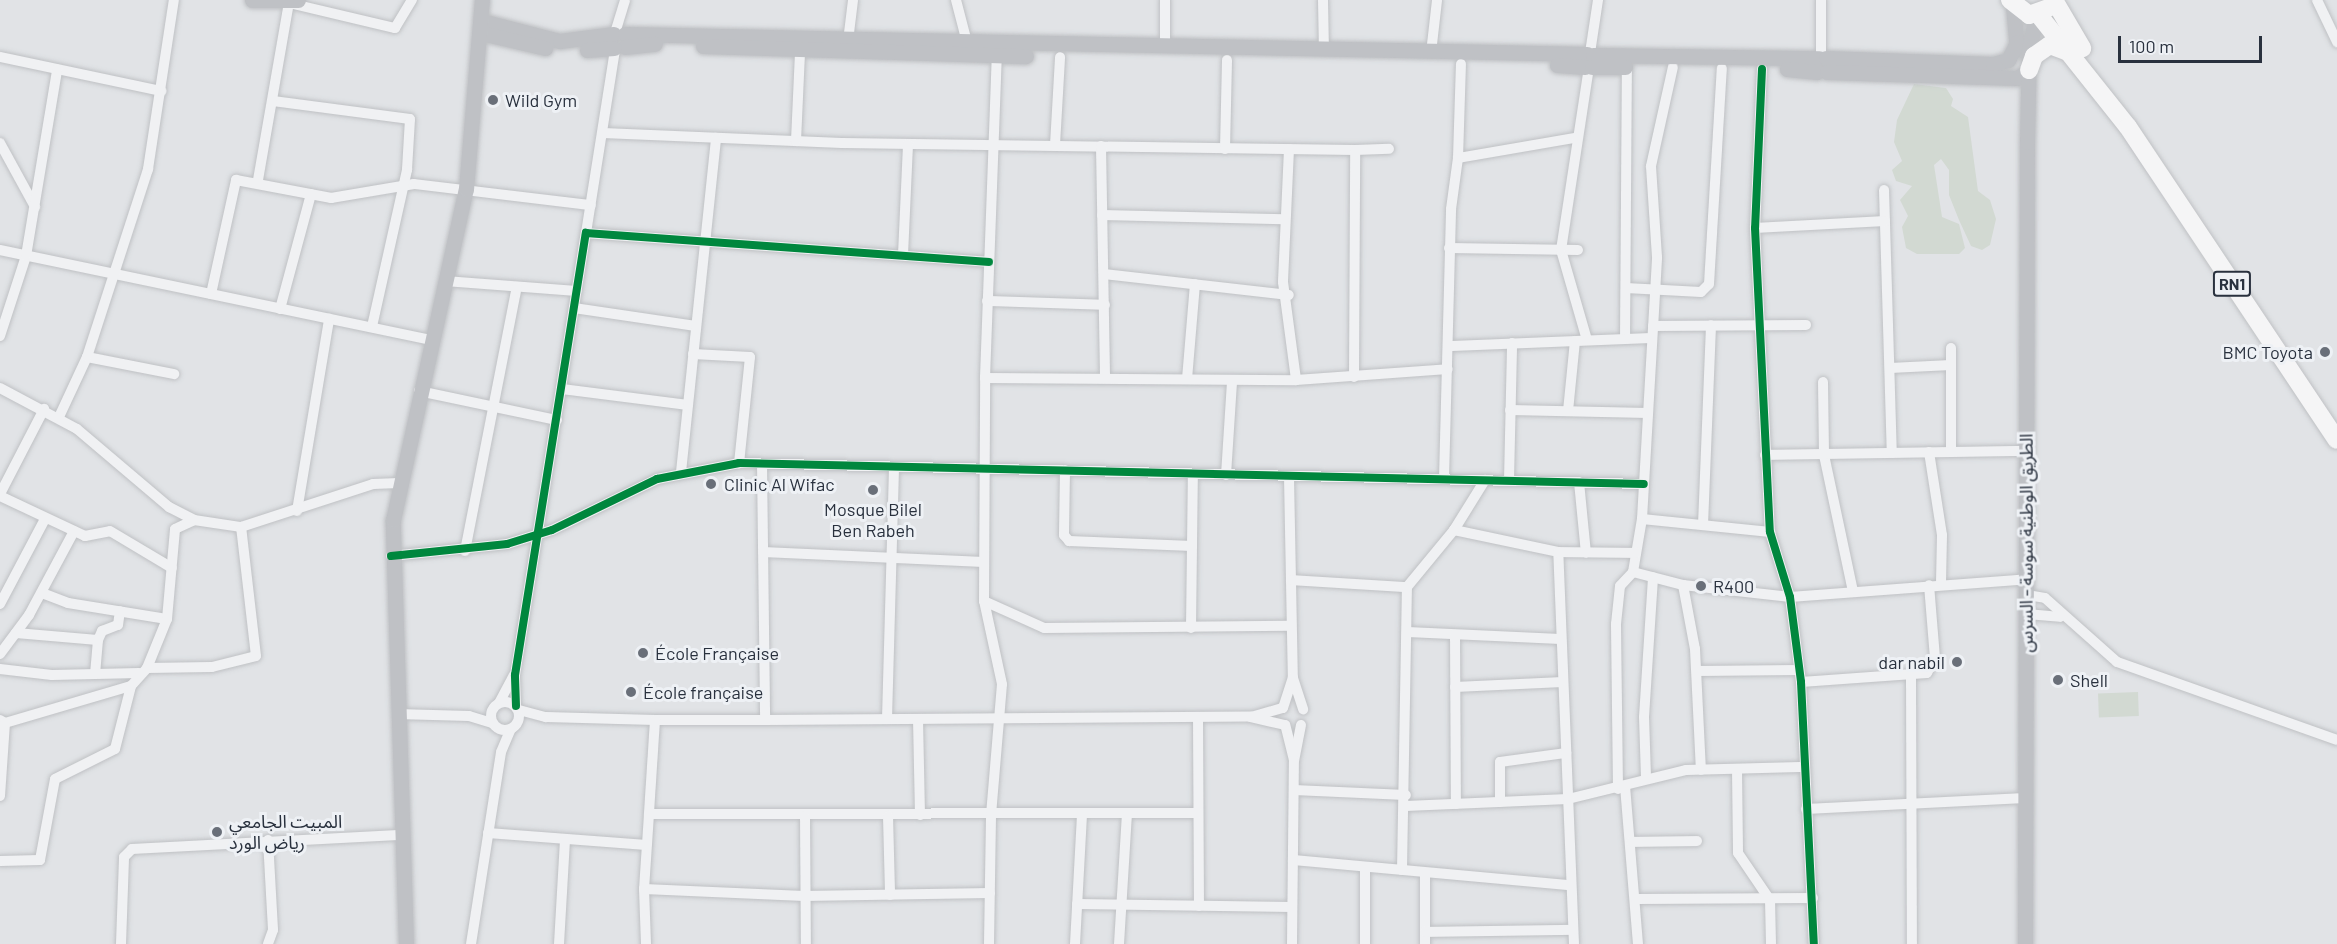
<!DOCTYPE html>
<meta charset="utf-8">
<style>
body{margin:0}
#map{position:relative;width:2337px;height:944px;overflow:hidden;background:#e1e3e6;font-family:Barlow,"Noto Sans Arabic",sans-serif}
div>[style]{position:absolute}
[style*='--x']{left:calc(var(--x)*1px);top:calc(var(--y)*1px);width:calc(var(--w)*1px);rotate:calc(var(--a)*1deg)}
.green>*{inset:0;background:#d2d9d2;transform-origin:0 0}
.roads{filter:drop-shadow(0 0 2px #bfc1c4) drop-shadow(0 0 2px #bfc1c4)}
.street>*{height:10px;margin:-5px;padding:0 5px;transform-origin:5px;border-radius:5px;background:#f0f1f3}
.street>.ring{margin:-5px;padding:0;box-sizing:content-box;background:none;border:10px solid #f0f1f3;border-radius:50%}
.secondary>*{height:15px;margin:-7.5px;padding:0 7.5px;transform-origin:7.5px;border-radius:7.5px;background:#bfc1c5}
.primary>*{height:18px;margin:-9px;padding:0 9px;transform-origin:9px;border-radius:9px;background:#f5f5f6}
.cycleway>*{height:8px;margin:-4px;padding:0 4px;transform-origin:4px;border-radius:4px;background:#00873e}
.dots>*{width:16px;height:16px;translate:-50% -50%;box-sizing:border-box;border:3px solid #eef1f5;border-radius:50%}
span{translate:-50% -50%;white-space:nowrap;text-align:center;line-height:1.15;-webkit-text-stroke:6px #eef1f5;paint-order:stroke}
.shield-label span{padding:2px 4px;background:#eef1f5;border:2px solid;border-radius:4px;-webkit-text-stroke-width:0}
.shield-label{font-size:16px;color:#29313e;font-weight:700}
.poi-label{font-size:18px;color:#29313e}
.left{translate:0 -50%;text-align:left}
.right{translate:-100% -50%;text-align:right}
.street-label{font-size:18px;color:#29313e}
.scale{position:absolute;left:2118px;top:36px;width:144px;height:27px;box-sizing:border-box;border:3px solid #29313e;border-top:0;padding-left:8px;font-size:18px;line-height:21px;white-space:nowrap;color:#29313e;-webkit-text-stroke:4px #eef1f5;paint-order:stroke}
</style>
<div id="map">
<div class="green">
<i style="clip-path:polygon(1914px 84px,1946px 88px,1953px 99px,1951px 106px,1968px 117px,1978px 191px,1990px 200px,1996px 219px,1990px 245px,1982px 250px,1971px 246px,1959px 220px,1949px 195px,1949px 170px,1941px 159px,1934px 165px,1942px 217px,1959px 224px,1965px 248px,1959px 254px,1917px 254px,1906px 248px,1902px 227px,1908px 216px,1900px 200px,1912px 186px,1896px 181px,1892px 170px,1902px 161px,1894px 142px,1897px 120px)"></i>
<i style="left:2138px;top:692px;width:24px;height:40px;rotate:88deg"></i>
</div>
<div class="roads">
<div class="street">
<i style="--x:956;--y:0;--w:48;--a:75.4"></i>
<i style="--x:1323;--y:0;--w:51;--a:88.9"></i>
<i style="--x:2317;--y:0;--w:47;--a:64.5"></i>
<i style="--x:615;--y:33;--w:34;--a:-73"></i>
<i style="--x:848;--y:41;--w:41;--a:-83"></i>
<i style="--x:1165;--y:48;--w:48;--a:-90"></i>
<i style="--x:1431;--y:53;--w:53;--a:-83.5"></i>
<i style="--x:1590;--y:53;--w:54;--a:-81.4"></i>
<i style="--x:0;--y:57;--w:165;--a:11.9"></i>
<i style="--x:1821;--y:57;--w:57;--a:-90"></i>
<i style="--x:1762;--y:69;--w:159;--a:92.5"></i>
<i style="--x:1755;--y:228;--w:304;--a:87.2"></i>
<i style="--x:1770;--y:532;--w:68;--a:72.9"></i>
<i style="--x:1790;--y:597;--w:86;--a:82.6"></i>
<i style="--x:1801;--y:682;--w:262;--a:87.2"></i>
<i style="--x:273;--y:101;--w:138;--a:7.5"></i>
<i style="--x:410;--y:119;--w:51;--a:93.4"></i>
<i style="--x:407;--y:170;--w:161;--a:102.6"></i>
<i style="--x:603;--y:133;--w:239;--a:2.4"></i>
<i style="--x:842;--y:143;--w:513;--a:0.78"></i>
<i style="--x:796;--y:141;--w:89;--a:-87.4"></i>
<i style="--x:0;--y:143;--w:73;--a:61.3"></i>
<i style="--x:1055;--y:145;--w:88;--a:-86.7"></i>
<i style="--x:1101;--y:146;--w:232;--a:89"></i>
<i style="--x:1225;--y:149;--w:89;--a:-88.7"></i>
<i style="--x:1289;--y:149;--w:133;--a:92.6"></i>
<i style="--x:1283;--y:282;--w:99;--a:82.4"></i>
<i style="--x:1458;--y:158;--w:118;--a:-9.8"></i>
<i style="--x:258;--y:180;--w:180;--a:-80.1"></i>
<i style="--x:289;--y:3;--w:109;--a:13.3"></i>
<i style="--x:395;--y:28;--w:33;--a:-59"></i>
<i style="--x:1884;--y:190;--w:263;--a:88.3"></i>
<i style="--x:1102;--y:215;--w:182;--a:1.3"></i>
<i style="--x:1755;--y:228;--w:130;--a:-3.1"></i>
<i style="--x:586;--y:233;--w:186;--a:-81"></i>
<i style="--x:1449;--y:248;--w:129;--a:0.9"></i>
<i style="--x:0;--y:250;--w:441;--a:11.8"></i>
<i style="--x:903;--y:255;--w:111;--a:-87.4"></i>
<i style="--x:1104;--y:274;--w:186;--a:6.5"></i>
<i style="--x:445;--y:281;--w:132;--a:4.3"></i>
<i style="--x:1626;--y:288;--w:75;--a:3.1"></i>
<i style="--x:1701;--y:292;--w:11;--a:-45"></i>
<i style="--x:1709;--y:284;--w:216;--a:-86.6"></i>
<i style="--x:211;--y:294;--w:117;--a:-77.6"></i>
<i style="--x:236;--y:180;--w:97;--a:10.7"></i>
<i style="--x:331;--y:198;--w:84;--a:-9.6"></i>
<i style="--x:414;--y:184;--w:178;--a:6.8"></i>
<i style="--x:987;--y:301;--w:118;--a:1.9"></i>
<i style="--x:574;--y:308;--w:123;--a:8.4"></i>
<i style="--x:280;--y:309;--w:119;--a:-74.9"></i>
<i style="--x:1653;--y:326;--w:153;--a:-0.4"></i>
<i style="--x:0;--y:336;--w:84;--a:-72"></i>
<i style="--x:26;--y:256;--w:189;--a:-80.5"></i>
<i style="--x:1625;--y:339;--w:272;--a:-89.6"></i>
<i style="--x:1587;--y:340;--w:94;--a:-106.1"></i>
<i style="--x:1561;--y:250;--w:185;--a:-81.3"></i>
<i style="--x:1451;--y:346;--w:201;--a:-2.3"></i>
<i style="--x:1951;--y:348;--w:104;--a:90"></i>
<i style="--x:693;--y:354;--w:57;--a:3"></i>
<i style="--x:750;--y:357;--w:107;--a:95.9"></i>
<i style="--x:87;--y:357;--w:89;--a:11.1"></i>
<i style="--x:1890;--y:368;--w:61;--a:-2.8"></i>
<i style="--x:1354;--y:377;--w:227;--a:-89.7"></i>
<i style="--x:1355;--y:150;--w:34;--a:-2"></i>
<i style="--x:985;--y:378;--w:329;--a:-87.9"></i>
<i style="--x:1187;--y:379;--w:95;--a:-85.2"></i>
<i style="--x:1823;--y:382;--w:73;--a:89.2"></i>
<i style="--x:1824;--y:455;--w:139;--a:78"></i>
<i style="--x:0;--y:388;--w:87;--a:28"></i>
<i style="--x:77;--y:429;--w:121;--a:40.3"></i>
<i style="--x:169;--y:507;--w:28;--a:27"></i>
<i style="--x:562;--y:389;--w:127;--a:7.2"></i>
<i style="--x:419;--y:391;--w:141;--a:11.9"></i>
<i style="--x:1510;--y:410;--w:138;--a:1.2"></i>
<i style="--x:1568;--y:411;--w:70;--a:-84.3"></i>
<i style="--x:59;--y:417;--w:66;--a:-65"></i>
<i style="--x:87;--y:357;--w:198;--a:-72"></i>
<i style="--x:148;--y:169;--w:171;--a:-81.3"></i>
<i style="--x:1929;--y:452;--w:84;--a:81.1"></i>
<i style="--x:1942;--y:535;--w:49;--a:91.2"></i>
<i style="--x:1765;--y:455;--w:261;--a:-0.9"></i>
<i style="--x:762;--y:464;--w:256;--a:89.3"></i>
<i style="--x:765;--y:720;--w:486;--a:-0.4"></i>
<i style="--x:1065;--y:470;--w:65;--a:90.9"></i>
<i style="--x:1064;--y:535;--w:8;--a:50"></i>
<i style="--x:1069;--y:541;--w:123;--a:2.3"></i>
<i style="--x:681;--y:472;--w:336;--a:-84"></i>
<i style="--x:1226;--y:475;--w:94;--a:-86.3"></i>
<i style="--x:1289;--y:477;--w:201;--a:88.9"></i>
<i style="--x:1444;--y:479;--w:270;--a:-88.5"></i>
<i style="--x:1451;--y:209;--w:51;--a:-82.2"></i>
<i style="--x:1458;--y:158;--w:94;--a:-88.2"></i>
<i style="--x:1509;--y:480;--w:137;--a:-88.7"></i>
<i style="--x:1579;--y:482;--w:71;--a:84.4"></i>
<i style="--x:0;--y:494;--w:96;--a:-62.6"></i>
<i style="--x:0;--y:496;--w:94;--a:25.2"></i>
<i style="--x:85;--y:536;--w:25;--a:-11"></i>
<i style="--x:110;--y:531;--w:72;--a:30.8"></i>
<i style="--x:297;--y:511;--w:195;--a:-80.5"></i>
<i style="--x:1642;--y:519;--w:129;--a:5.8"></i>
<i style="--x:1703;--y:525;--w:200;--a:-87.7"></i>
<i style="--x:1454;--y:530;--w:106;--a:11.9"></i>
<i style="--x:465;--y:551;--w:269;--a:-78.9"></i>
<i style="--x:763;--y:552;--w:221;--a:2.6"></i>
<i style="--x:391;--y:556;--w:117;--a:-5.9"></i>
<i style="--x:507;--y:544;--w:47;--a:-17.3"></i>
<i style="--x:552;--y:530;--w:117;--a:-25.9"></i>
<i style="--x:657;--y:479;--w:84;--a:-11"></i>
<i style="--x:739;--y:463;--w:905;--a:1.33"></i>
<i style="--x:1633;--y:572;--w:52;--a:14.6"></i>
<i style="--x:1683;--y:585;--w:108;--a:6.4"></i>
<i style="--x:1790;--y:597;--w:238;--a:-4.3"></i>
<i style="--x:1291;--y:580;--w:116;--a:3.5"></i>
<i style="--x:1683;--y:585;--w:65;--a:79.4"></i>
<i style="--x:1695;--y:649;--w:121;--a:87.2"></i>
<i style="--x:42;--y:593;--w:28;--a:21"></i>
<i style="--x:68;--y:603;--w:100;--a:9.2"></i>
<i style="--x:2027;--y:595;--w:18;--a:9"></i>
<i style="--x:2045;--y:598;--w:96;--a:41.6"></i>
<i style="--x:2117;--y:662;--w:233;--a:19.5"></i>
<i style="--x:984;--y:601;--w:66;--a:24.2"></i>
<i style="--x:1044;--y:628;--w:247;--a:-0.5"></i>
<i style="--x:0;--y:604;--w:96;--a:-62.1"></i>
<i style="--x:2027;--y:614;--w:33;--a:5"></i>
<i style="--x:1191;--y:628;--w:154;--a:-89.3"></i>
<i style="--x:1407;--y:632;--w:154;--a:2.6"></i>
<i style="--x:16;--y:633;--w:82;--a:4.9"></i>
<i style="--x:98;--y:640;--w:32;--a:95"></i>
<i style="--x:1455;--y:635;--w:169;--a:89.7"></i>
<i style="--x:98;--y:640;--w:10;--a:-66"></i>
<i style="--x:102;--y:631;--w:17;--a:-21"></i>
<i style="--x:118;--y:625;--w:14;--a:-82"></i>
<i style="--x:0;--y:654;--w:49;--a:-53.4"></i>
<i style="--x:29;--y:615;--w:95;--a:-61.8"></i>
<i style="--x:147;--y:668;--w:65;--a:-0.9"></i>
<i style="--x:212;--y:667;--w:45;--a:-14"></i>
<i style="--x:256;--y:656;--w:130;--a:-96.6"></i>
<i style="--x:0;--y:669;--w:52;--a:6.6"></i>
<i style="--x:52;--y:675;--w:87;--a:-1.3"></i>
<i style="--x:1697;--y:671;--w:102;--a:-0.6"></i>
<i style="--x:1911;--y:678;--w:266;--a:89.8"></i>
<i style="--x:1801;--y:682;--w:126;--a:-4.1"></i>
<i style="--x:1927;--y:673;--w:17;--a:-62"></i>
<i style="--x:1935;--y:658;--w:73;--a:-94.7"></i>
<i style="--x:1455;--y:687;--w:108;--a:-2.7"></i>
<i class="ring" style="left:491px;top:702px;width:18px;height:18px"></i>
<i style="--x:499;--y:703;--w:32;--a:-62"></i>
<i style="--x:516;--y:706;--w:31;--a:-92"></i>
<i style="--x:515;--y:675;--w:448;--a:-80.9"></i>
<i style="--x:586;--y:233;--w:404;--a:4.1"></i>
<i style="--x:519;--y:710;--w:28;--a:15"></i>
<i style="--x:546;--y:717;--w:109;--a:1.6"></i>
<i style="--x:397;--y:714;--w:72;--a:1.6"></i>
<i style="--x:469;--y:716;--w:24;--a:17"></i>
<i style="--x:1198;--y:717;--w:189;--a:89.7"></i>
<i style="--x:887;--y:719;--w:252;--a:-88.4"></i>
<i style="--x:918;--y:719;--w:96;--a:88.8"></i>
<i style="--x:0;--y:720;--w:6;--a:31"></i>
<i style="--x:5;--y:723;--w:131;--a:-16.4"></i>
<i style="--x:765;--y:720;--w:110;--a:180"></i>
<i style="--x:655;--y:720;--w:94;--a:93.7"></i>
<i style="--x:649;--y:814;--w:549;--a:-0.1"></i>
<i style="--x:1301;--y:725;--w:36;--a:101"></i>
<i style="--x:1294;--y:760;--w:36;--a:-104"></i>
<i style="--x:1285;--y:725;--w:35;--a:-167"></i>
<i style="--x:1251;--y:717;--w:33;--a:-16"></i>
<i style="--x:1283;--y:708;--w:32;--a:-72"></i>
<i style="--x:1293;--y:678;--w:33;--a:72"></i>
<i style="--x:1737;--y:769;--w:84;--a:89.3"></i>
<i style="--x:1738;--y:853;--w:57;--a:55.8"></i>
<i style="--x:1770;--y:900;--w:44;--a:88.7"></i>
<i style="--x:1646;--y:777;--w:60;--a:-91.9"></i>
<i style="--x:1644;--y:717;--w:140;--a:-86.3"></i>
<i style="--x:1625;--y:786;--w:159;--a:85.3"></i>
<i style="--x:1618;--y:789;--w:165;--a:-90.7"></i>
<i style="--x:1616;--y:624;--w:38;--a:-84"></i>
<i style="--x:1620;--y:586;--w:19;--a:-47"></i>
<i style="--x:1633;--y:572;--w:54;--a:-80.4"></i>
<i style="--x:1642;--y:519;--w:262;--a:-86.7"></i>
<i style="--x:1657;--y:257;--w:91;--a:-93.8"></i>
<i style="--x:1651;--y:166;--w:101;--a:-77.5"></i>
<i style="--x:1294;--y:790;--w:112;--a:2.6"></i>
<i style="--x:0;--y:796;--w:73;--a:-86.1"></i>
<i style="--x:1500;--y:802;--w:40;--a:-90"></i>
<i style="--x:1500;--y:762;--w:67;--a:-7.8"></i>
<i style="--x:1406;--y:806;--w:162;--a:-2.5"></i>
<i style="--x:1568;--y:799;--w:122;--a:-13.8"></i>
<i style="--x:1686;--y:770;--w:118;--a:-1.5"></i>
<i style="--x:1806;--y:809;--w:219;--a:-2.9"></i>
<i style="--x:649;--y:814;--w:75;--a:93.8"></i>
<i style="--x:644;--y:889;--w:160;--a:2.5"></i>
<i style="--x:804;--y:896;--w:186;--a:-0.9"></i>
<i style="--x:805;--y:816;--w:128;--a:89.6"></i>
<i style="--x:888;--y:816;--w:79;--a:88.5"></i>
<i style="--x:488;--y:833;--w:159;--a:4.3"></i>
<i style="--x:268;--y:840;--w:90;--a:86.8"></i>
<i style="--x:273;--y:930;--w:15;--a:110"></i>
<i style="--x:1631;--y:842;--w:66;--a:-0.9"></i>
<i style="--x:1293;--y:860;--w:276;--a:5.2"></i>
<i style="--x:0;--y:861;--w:40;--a:-1.4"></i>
<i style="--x:40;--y:860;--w:82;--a:-79.5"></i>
<i style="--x:55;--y:779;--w:67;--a:-26.6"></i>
<i style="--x:115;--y:749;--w:65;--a:-75.7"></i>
<i style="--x:131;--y:686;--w:24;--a:-48"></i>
<i style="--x:147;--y:668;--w:53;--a:-67.8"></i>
<i style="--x:167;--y:619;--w:90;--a:-84.9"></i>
<i style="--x:175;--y:529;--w:21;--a:-25"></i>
<i style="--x:194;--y:520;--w:48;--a:8.5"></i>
<i style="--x:241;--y:527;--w:139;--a:-18"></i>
<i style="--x:373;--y:484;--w:26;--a:-2"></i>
<i style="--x:1365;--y:869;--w:75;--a:90"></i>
<i style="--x:1402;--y:870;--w:283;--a:-89"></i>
<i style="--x:1407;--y:587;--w:74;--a:-50.5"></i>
<i style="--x:1454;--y:530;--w:59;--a:-58.2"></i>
<i style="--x:1425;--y:873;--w:71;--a:90"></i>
<i style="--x:644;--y:889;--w:55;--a:87.9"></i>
<i style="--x:1636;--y:899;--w:177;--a:-0.3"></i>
<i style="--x:1077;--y:904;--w:215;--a:0.8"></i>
<i style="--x:1425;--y:932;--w:148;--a:-0.8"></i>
<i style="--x:121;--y:944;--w:87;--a:-88"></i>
<i style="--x:124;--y:857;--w:11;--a:-45"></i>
<i style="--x:132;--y:849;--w:271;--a:-3"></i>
<i style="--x:471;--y:944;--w:194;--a:-81.1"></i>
<i style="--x:501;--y:752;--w:25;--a:-67"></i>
<i style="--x:559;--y:944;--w:105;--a:-86.7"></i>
<i style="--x:989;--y:944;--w:129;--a:-89.1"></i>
<i style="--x:991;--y:815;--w:131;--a:-85.2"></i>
<i style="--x:1002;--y:684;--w:85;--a:-102.2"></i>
<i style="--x:984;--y:601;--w:223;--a:-89.7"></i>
<i style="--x:985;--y:378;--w:311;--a:0.4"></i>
<i style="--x:1296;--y:380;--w:152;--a:-4.1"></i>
<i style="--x:1075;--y:944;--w:130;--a:-86.9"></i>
<i style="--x:1119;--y:944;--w:131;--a:-86.5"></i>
<i style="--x:1292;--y:944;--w:184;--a:-89.4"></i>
<i style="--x:1574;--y:944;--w:392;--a:-92.3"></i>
<i style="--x:1558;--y:552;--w:78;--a:0.7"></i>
</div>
<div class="secondary">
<i style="--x:252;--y:0;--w:46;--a:0"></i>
<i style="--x:2013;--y:6;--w:44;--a:84.8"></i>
<i style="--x:482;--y:21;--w:81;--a:14.4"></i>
<i style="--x:560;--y:41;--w:54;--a:-7.4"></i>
<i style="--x:481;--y:33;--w:66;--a:13.2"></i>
<i style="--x:625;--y:34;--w:962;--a:1.19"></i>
<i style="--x:703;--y:46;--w:323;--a:1.8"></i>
<i style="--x:625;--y:47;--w:30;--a:-6"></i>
<i style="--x:587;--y:50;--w:27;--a:-4"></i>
<i style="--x:1593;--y:55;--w:226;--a:0.8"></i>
<i style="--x:1826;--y:58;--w:167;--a:2.1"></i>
<i style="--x:1993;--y:64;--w:16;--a:-15"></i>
<i style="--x:2008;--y:60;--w:20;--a:-63"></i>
<i style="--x:1557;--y:65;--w:28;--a:4"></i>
<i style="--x:1592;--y:67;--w:33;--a:0"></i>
<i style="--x:1787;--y:69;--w:30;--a:6"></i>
<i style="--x:1827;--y:72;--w:190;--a:1.8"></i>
<i style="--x:2017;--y:78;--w:14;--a:-34"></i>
<i style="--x:406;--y:944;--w:424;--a:-91.8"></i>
<i style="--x:393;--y:520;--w:339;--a:-77.6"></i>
<i style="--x:466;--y:189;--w:190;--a:-85.2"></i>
<i style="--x:2025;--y:944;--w:802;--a:-89.86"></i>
<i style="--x:2027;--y:142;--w:93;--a:-88.8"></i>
<i style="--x:2029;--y:49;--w:35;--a:-78"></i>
</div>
<div class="primary">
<i style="--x:2010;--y:0;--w:24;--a:38"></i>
<i style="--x:2029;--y:15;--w:20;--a:-20"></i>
<i style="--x:2054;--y:0;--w:56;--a:59.7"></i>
<i style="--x:2038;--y:14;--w:144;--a:51.5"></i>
<i style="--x:2128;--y:127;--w:376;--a:56.3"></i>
<i style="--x:2029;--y:70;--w:15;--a:-70"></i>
<i style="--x:2034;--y:56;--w:19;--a:-35"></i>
<i style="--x:2050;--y:45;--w:22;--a:21"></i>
</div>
</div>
<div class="cycleway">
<i style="--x:1762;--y:69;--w:159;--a:92.5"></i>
<i style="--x:1755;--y:228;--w:304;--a:87.2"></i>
<i style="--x:1770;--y:532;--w:68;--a:72.9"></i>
<i style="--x:1790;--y:597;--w:86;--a:82.6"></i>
<i style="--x:1801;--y:682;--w:262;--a:87.2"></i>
<i style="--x:391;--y:556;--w:117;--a:-5.9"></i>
<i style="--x:507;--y:544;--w:47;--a:-17.3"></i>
<i style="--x:552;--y:530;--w:117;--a:-25.9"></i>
<i style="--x:657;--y:479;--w:84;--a:-11"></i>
<i style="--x:739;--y:463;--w:905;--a:1.33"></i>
<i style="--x:516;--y:706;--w:31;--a:-92"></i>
<i style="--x:515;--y:675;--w:448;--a:-80.9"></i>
<i style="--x:586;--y:233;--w:404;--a:4.1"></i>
</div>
<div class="dots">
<i style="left:493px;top:100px;background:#696f79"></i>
<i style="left:2325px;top:352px;background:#696f79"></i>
<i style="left:711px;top:484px;background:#696f79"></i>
<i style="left:873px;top:490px;background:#696f79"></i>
<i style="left:1701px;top:586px;background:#696f79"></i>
<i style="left:643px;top:653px;background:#696f79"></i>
<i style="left:1957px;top:662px;background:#696f79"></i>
<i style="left:2058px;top:680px;background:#696f79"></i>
<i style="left:631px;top:692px;background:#696f79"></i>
<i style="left:217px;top:832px;background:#696f79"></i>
</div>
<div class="shield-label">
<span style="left:2232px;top:284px">RN1</span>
</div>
<div class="poi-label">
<span class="left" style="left:505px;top:100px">Wild Gym</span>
<span class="right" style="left:2313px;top:352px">BMC Toyota</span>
<span class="left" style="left:724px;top:484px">Clinic Al Wifac</span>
<span style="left:873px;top:520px">Mosque Bilel<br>Ben Rabeh</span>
<span class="left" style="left:1713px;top:586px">R400</span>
<span class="left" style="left:655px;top:653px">École Française</span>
<span class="right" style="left:1945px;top:662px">dar nabil</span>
<span class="left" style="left:2070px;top:680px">Shell</span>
<span class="left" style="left:643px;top:692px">École française</span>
<span class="left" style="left:229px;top:832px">المبيت الجامعي<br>رياض الورد</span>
</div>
<div class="street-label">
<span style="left:2026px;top:543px;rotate:-90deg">الطريق الوطنية سوسة - السرس</span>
</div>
<div class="scale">100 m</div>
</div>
